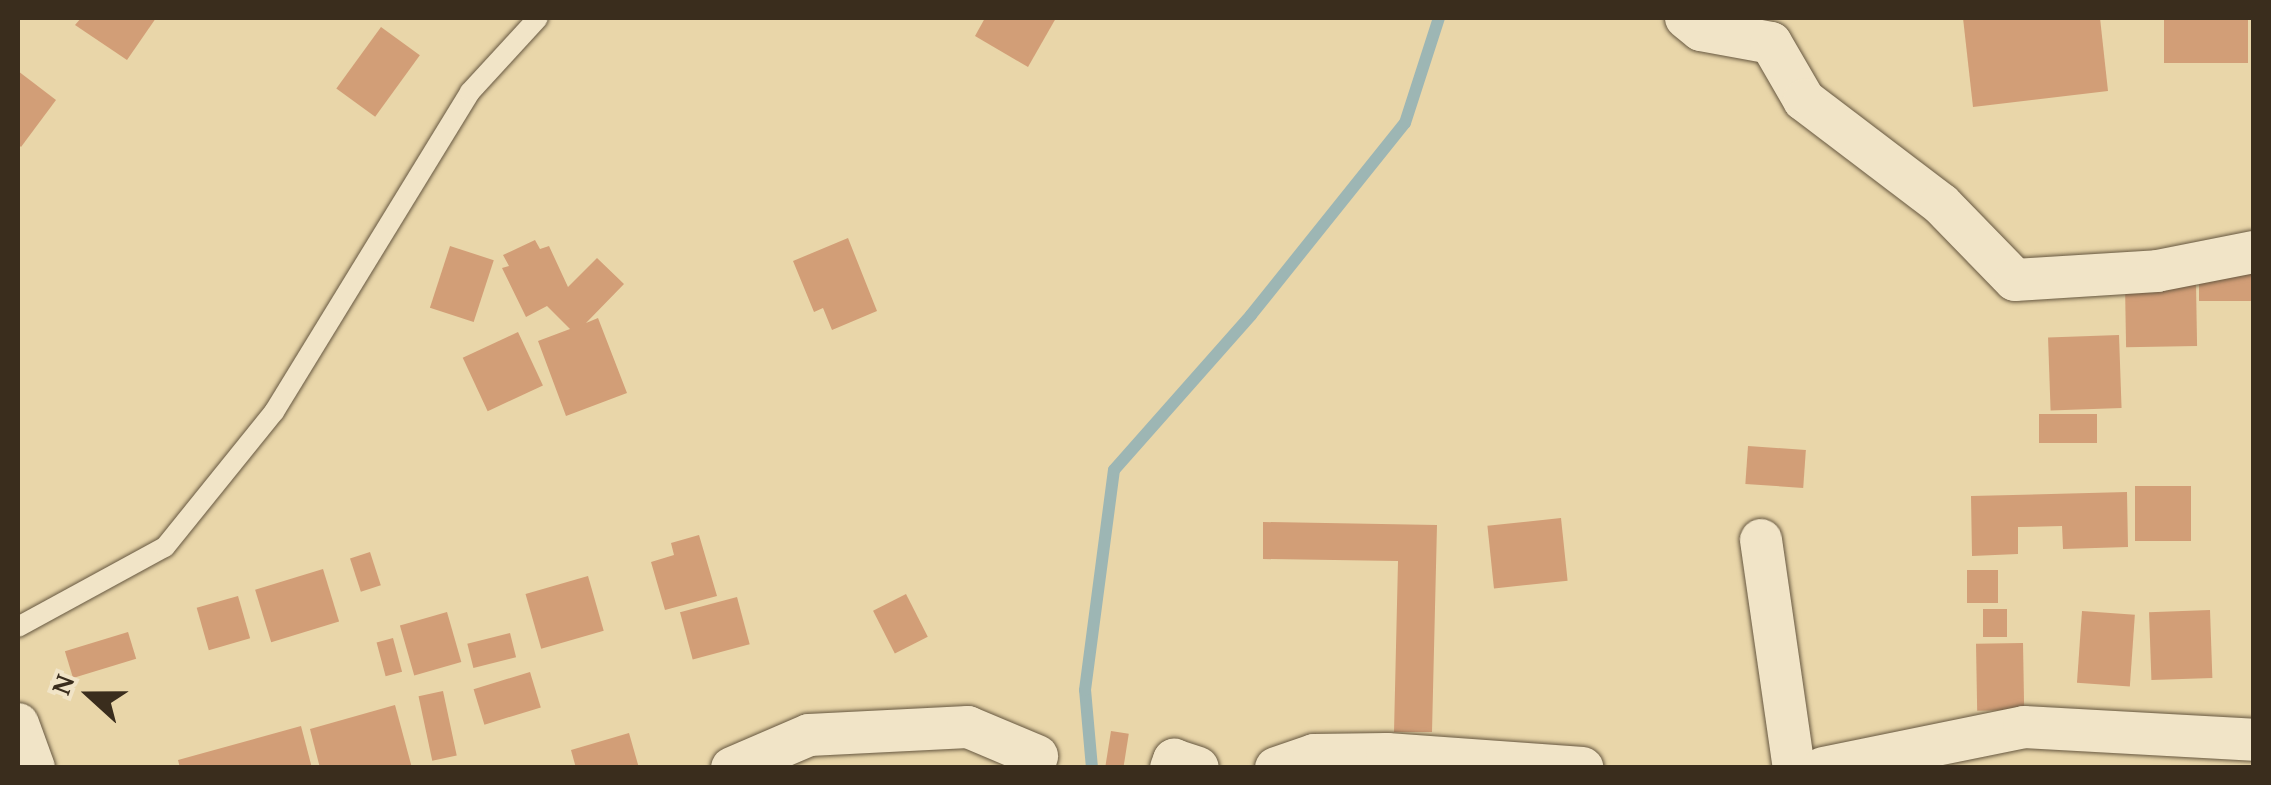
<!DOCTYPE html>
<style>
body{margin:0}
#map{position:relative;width:2271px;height:785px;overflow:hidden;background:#e9d6a9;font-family:"Gentium Book Plus",serif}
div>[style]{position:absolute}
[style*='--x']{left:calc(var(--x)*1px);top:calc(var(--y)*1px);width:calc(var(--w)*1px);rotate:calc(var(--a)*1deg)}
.stream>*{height:12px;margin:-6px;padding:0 6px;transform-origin:6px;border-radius:6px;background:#9db6b4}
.building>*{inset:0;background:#d29e77;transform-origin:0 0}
.roads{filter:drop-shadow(0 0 2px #665740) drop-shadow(0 0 2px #665740)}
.service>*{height:20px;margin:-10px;padding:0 10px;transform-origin:10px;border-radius:10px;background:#f1e4c7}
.minor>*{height:42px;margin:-21px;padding:0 21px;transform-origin:21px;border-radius:21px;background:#f1e4c7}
span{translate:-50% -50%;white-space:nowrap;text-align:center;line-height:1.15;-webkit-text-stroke:10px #f1e4c7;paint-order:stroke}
.frame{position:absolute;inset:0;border:20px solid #3a2d1d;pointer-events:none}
.north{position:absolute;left:40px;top:645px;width:100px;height:100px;-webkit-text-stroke:8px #f1e4c7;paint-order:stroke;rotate:291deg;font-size:28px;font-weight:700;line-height:40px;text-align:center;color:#3a2d1d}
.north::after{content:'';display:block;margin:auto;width:35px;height:45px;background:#3a2d1d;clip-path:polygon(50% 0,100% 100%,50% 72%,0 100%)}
</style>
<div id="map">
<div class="stream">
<i style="--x:1092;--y:768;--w:78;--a:-95.1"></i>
<i style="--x:1085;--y:690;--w:222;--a:-82.5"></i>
<i style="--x:1114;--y:470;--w:207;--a:-48.5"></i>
<i style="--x:1251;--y:315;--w:246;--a:-51.3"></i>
<i style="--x:1405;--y:123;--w:110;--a:-72.1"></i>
</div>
<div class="building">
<i style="clip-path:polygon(81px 18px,156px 18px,127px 60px,75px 25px)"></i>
<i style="clip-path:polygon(985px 18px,1056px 18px,1028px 67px,975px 36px)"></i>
<i style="clip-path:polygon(1963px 18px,2100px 18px,2108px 91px,1973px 107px)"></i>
<i style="left:2164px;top:18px;width:84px;height:45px"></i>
<i style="left:381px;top:27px;width:48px;height:76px;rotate:36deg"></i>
<i style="clip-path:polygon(18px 71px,56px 100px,21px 147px,18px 144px)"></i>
<i style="clip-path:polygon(848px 238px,877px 311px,832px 330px,823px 308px,814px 312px,793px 261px)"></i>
<i style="clip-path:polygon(535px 240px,540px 249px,549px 246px,568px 287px,597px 258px,624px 284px,586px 323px,598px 318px,627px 393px,566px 416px,538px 341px,570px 329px,547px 306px,526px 317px,502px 268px,509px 266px,503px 255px)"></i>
<i style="left:450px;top:246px;width:46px;height:65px;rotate:18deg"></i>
<i style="left:2254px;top:270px;width:31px;height:55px;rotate:90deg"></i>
<i style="left:2196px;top:284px;width:62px;height:71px;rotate:89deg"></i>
<i style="left:518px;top:332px;width:59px;height:61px;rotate:65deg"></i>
<i style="left:2119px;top:335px;width:73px;height:71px;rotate:88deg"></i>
<i style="left:2097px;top:414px;width:29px;height:58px;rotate:90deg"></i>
<i style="left:1748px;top:446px;width:58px;height:38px;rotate:4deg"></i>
<i style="left:2191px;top:486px;width:55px;height:56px;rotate:90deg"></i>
<i style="clip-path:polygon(2127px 492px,2128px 547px,2063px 549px,2062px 526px,2018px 527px,2018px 554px,1972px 556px,1971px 496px)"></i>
<i style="left:1561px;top:518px;width:63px;height:74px;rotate:84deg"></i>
<i style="clip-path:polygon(1263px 522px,1437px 525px,1432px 732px,1394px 732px,1398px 561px,1263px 559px)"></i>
<i style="clip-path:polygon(699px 535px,717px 596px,665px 610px,651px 562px,674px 555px,671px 543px)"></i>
<i style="left:370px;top:552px;width:35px;height:21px;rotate:72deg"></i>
<i style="left:323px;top:569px;width:55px;height:71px;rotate:73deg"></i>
<i style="left:1998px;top:570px;width:33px;height:31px;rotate:90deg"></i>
<i style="left:588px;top:576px;width:57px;height:65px;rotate:74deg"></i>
<i style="left:906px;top:594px;width:48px;height:37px;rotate:63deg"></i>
<i style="left:238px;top:596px;width:44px;height:43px;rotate:74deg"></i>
<i style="left:737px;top:597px;width:49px;height:59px;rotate:75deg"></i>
<i style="left:1983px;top:609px;width:24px;height:28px"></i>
<i style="left:2210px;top:610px;width:68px;height:61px;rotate:88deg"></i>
<i style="left:2082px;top:611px;width:53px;height:72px;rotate:4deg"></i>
<i style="left:447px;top:612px;width:52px;height:49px;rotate:74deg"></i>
<i style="left:128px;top:632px;width:28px;height:66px;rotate:73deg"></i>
<i style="left:510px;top:633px;width:25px;height:44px;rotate:76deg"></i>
<i style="left:393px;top:638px;width:35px;height:17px;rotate:75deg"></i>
<i style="left:2023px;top:643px;width:67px;height:47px;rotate:89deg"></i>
<i style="left:530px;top:672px;width:37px;height:59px;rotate:73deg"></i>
<i style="left:443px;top:691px;width:66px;height:25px;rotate:78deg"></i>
<i style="clip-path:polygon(395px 705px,412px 768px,320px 768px,310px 729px)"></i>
<i style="clip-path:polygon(301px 726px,312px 768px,180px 768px,178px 760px)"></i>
<i style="left:1111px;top:731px;width:18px;height:38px;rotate:9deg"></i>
<i style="clip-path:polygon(629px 733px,639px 768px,576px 768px,571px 750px)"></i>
</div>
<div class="roads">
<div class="service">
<i style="--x:18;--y:627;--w:167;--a:-28.6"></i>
<i style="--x:165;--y:547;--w:174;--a:-51.1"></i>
<i style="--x:274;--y:412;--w:375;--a:-58.5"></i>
<i style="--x:470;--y:92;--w:100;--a:-47.4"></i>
</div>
<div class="minor">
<i style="--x:1686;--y:18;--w:19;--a:39"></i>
<i style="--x:1701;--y:30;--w:71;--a:10.5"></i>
<i style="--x:1771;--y:43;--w:66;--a:59.9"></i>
<i style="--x:1804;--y:100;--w:172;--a:37.2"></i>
<i style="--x:1941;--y:204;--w:106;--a:45.8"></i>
<i style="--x:2015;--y:280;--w:142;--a:-3.6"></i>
<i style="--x:2157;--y:271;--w:99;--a:-11.1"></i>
<i style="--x:1761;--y:540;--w:230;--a:81.8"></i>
<i style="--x:18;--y:724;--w:47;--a:70"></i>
<i style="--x:732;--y:768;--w:84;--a:-23.2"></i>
<i style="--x:809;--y:735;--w:159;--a:-2.9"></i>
<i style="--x:968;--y:727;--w:75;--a:22.8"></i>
<i style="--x:1171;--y:768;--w:9;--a:-69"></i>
<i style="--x:1174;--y:760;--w:25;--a:18"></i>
<i style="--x:1276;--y:768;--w:40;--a:-18.9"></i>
<i style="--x:1314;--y:755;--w:73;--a:-0.8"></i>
<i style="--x:1387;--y:754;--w:196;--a:4.1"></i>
<i style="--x:1823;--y:768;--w:205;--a:-11.5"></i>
<i style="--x:2024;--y:727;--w:230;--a:3.2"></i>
</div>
</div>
<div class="frame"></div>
<div class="north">N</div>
</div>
